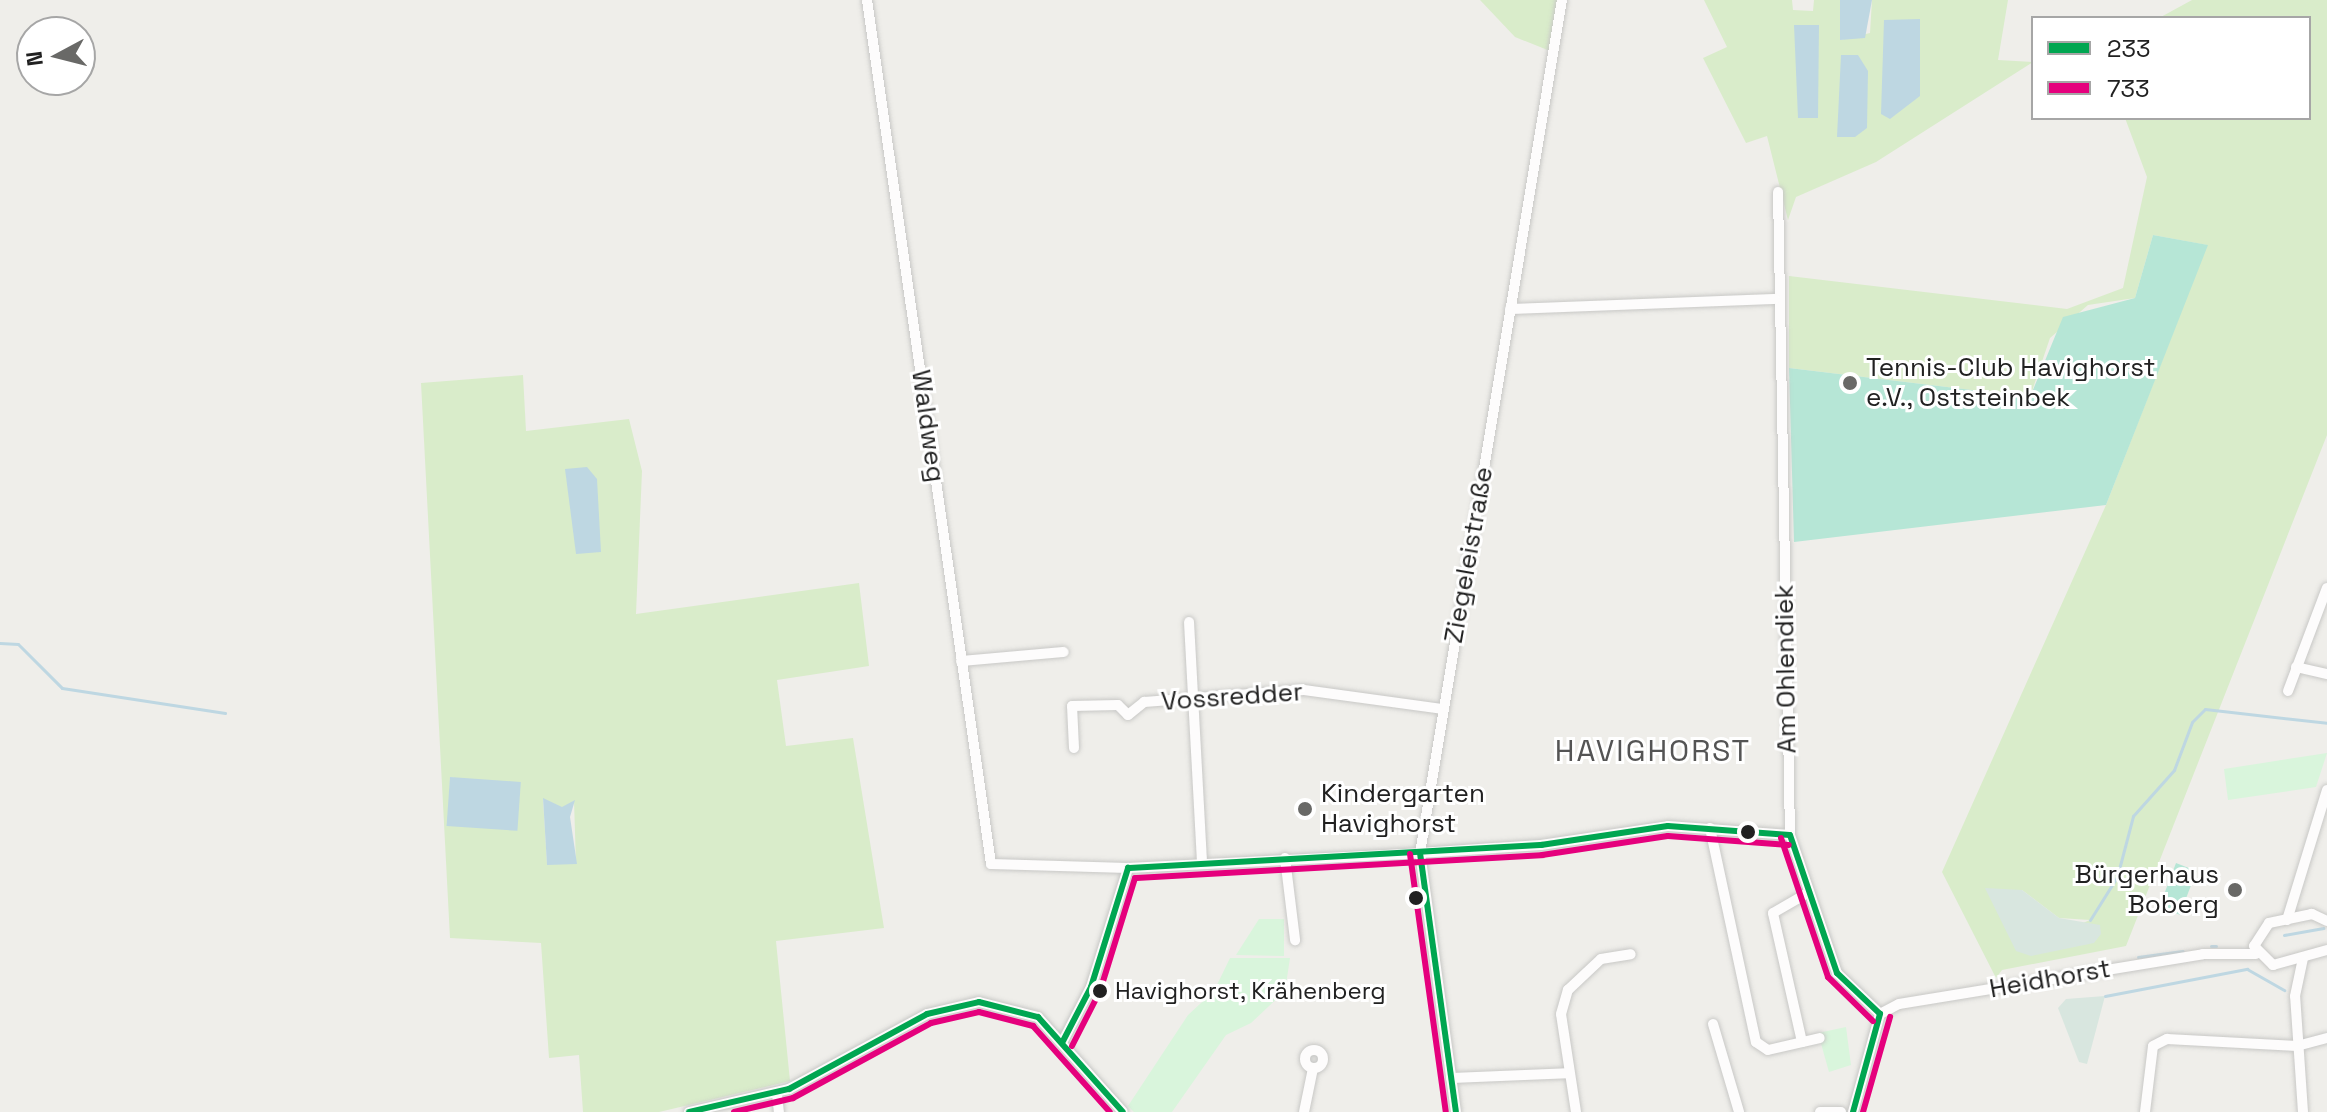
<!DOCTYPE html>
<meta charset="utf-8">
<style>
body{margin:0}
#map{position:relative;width:2327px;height:1112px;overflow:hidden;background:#efeeea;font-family:"Space Grotesk",sans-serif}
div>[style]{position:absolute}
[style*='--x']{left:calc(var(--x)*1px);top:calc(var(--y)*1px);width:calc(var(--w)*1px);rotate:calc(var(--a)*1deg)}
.grass>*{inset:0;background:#d9ecca}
.wetland>*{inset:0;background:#d8e6df}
.park>*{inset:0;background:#d9f5dc}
.pitch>*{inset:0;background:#b6e6d6;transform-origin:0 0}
.water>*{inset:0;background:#bed7e2;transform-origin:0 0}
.stream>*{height:3px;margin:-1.5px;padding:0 1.5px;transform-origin:1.5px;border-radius:1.5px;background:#bed7e2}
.roads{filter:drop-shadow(0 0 2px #c8c8c6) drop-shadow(0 0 2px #c8c8c6)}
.minor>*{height:10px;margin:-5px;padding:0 5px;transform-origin:5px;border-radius:5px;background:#fdfcfc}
.minor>.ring{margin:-5px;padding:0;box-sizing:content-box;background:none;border:10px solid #fdfcfc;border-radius:50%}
.bus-1>*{height:6px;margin:-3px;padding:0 3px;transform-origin:3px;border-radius:3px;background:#00a651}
.bus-2>*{height:6px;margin:-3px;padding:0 3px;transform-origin:3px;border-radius:3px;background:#e5007d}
.dots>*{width:22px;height:22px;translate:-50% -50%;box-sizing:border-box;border:4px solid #fff;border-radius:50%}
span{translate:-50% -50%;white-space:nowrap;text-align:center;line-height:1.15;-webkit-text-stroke:6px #fff;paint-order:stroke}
.bus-label{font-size:24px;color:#212121}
.left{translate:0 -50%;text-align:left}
.poi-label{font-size:26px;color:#212121}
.right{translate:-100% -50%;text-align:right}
.street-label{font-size:26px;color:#212121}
.quarter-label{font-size:30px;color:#545454;letter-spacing:2px}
.legend{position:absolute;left:2031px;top:16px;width:280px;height:104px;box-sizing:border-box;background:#fff;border:2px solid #a6a6a6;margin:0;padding:10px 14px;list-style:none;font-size:24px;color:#212121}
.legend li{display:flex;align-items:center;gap:16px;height:40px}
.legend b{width:40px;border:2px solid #a6a6a6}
.north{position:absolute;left:16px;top:16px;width:80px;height:80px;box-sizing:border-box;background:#fff;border:2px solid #a6a6a6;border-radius:50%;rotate:263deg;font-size:22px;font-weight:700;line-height:32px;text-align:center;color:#212121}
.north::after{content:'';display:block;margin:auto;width:28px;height:36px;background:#696967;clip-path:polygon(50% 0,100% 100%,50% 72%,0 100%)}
</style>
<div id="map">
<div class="grass">
<i style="clip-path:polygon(1480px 0,1558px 0,1550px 51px,1515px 37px)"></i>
<i style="clip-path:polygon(1704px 0,1792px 0,1793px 10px,1813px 11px,1814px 0,1840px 0,1840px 40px,1870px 33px,1872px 0,2008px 0,1998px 60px,2033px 62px,1876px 162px,1796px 197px,1788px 220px,1767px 136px,1746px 143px,1703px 58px,1727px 47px)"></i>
<i style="clip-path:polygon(evenodd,2192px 0,2327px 0,2327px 435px,2126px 946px,2002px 970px,1996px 978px,1942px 872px,2106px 505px,2207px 245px,2153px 235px,2135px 298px,2088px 305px,2050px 338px,2030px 397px,1789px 368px,1789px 276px,2067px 309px,2123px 288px,2147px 177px,2125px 118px,2309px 118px,2309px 18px,2159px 18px,2192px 0,2022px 890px,2059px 918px,2090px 920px,2017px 951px,2022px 890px)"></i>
<i style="clip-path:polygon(evenodd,523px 375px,526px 431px,629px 419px,642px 471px,636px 614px,859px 583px,869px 666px,777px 680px,786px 746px,853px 738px,884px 928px,776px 941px,790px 1081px,659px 1112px,583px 1112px,579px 1055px,549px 1058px,541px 943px,450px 938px,421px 383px,523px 375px,450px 777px,484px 784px,449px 826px,450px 777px,523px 375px,543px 799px,562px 808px,574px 801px,576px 864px,547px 864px,543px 799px)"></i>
</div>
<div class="wetland">
<i style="clip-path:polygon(1985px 888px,2022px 890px,2059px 918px,2100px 925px,2101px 934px,2094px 943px,2031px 956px,2016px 951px)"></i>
<i style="clip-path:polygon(2105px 996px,2087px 1064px,2079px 1062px,2058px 1008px,2066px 999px)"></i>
</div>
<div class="park">
<i style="clip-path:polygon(2327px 753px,2316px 787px,2228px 800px,2224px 769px)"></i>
<i style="clip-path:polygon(1259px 919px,1284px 919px,1284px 956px,1236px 955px)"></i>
<i style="clip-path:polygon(1230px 958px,1290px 958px,1285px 991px,1251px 1023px,1226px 1035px,1172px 1112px,1134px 1112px,1128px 1106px,1188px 1015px,1214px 991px)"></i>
<i style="clip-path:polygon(1846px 1027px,1851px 1065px,1829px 1072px,1818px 1033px)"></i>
</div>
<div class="pitch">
<i style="clip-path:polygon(2153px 235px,2208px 245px,2106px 505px,1794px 542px,1789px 368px,2030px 397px,2063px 317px,2135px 298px)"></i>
<i style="left:2176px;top:863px;width:22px;height:47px;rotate:21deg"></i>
</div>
<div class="water">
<i style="clip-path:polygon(1840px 0,1872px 0,1865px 38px,1840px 40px)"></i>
<i style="clip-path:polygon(1920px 19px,1920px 96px,1890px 119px,1881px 114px,1884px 20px)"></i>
<i style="clip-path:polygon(1794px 25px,1819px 25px,1818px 118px,1798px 118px)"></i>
<i style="clip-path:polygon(1841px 55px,1858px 55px,1868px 71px,1867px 128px,1855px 137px,1837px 137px)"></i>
<i style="clip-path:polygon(587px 467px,597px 479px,601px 552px,576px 554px,565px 469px)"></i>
<i style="left:450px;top:777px;width:71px;height:49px;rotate:4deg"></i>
<i style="clip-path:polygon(543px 798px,562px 807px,575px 800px,570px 817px,577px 864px,547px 865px)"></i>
</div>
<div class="stream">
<i style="--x:0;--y:643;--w:18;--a:3"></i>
<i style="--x:18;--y:644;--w:62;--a:45"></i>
<i style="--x:62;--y:688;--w:165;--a:8.7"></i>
<i style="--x:2090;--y:920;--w:51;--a:-57.9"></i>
<i style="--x:2117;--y:877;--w:63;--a:-75.3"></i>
<i style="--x:2133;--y:816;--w:62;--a:-48.3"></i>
<i style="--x:2174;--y:770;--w:51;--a:-69.4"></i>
<i style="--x:2192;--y:722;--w:18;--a:-45"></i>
<i style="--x:2205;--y:709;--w:123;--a:6.5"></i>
<i style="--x:2284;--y:935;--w:40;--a:-10"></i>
<i style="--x:2211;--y:946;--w:5;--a:0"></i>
<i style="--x:2138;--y:957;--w:45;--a:-7.6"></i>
<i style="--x:2105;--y:996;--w:145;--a:-10.8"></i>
<i style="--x:2247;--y:969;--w:43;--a:29.6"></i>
</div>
<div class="roads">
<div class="minor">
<i style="--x:867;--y:0;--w:873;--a:81.83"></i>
<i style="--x:991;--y:864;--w:137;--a:1.7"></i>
<i style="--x:1128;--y:868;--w:292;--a:-2.9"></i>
<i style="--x:1420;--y:853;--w:121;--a:-3.8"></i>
<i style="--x:1541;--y:845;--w:128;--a:-8.5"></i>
<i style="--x:1668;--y:826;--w:122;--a:4.2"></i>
<i style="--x:1778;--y:192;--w:643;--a:88.93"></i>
<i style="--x:1790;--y:835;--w:146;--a:71.2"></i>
<i style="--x:1837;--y:973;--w:59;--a:43.6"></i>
<i style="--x:1510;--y:309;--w:265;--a:-2.2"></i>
<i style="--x:1189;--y:622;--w:240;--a:86.9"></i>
<i style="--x:961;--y:661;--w:103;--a:-5"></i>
<i style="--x:2296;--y:667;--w:32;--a:13"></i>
<i style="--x:2288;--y:691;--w:110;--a:-69.3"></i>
<i style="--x:1074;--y:748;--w:42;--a:-92.7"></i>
<i style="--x:1072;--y:706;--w:46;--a:-1.2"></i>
<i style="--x:1118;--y:705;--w:14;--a:45"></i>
<i style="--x:1128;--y:715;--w:21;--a:-39"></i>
<i style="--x:1144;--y:702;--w:160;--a:-4.3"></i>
<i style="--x:1304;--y:690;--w:139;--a:7.8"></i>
<i style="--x:1710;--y:828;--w:219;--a:77.9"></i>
<i style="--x:1756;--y:1042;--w:14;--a:34"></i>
<i style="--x:1768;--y:1050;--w:53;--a:-13"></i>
<i style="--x:1285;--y:858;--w:83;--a:83"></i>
<i style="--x:2287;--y:920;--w:136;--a:-72.9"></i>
<i style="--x:2327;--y:921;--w:17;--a:-155"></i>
<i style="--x:2312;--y:914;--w:44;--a:168.2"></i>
<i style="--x:2269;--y:923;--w:27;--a:123"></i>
<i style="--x:2254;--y:946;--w:27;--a:45"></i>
<i style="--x:2273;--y:965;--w:56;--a:-15.5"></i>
<i style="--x:1880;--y:1014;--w:21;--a:-28"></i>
<i style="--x:1899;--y:1004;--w:308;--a:-9.3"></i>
<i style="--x:2203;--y:954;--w:53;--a:0"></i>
<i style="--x:1713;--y:1024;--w:92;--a:73.5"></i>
<i style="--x:1063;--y:1041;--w:61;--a:-62.6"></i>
<i style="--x:1091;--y:987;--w:125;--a:-72.7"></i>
<i style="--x:1802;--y:1042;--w:132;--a:-102.7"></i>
<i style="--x:1773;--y:913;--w:39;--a:-30"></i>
<i class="ring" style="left:1305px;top:1050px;width:8px;height:8px"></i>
<i style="--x:1451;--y:1078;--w:117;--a:-2.4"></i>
<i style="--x:777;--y:1094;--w:18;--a:84"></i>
<i style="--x:689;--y:1112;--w:103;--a:-13"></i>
<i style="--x:789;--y:1089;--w:157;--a:-28.5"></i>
<i style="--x:927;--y:1014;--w:53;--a:-13"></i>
<i style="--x:979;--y:1002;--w:61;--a:14.3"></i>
<i style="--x:1038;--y:1017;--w:127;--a:48.2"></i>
<i style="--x:1304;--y:1112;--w:45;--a:-78.4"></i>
<i style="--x:1456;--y:1112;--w:261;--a:-97.9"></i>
<i style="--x:1420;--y:853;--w:865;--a:-80.55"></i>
<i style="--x:1576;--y:1112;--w:99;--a:-98.7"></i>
<i style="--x:1561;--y:1014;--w:25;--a:-74"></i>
<i style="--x:1568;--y:990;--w:45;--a:-43.2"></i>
<i style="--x:1601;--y:959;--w:30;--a:-9"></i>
<i style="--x:1820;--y:1112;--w:21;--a:0"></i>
<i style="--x:1853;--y:1112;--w:102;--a:-74.6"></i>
<i style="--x:2145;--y:1112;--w:66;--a:-83.1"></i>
<i style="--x:2153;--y:1046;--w:16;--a:-27"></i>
<i style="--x:2167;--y:1039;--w:130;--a:3.1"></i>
<i style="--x:2297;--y:1046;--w:31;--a:-15"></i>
<i style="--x:2303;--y:1112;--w:116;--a:-93.9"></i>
<i style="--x:2295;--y:996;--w:38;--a:-78"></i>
</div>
</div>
<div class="bus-1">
<i style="--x:1790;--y:835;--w:146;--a:71.2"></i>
<i style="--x:1837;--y:973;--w:59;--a:43.6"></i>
<i style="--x:1420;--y:853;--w:261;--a:82.1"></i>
<i style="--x:1063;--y:1041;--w:61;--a:-62.6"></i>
<i style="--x:1091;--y:987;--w:125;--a:-72.7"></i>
<i style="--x:1128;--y:868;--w:414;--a:-3.2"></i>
<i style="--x:1541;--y:845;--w:128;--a:-8.5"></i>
<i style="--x:1668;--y:826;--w:122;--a:4.2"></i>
<i style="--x:689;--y:1112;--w:103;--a:-13"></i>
<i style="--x:789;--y:1089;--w:157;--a:-28.5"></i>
<i style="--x:927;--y:1014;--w:53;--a:-13"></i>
<i style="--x:979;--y:1002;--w:61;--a:14.3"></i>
<i style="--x:1038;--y:1017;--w:127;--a:48.2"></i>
<i style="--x:1853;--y:1112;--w:102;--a:-74.6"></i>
</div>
<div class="bus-2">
<i style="--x:1781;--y:838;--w:147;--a:71.3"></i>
<i style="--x:1828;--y:977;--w:63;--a:44.4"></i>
<i style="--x:1410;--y:854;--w:260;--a:82.1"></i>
<i style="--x:1072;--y:1046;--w:62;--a:-63"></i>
<i style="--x:1100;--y:991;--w:118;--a:-72.8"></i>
<i style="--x:1135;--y:878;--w:408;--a:-3.2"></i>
<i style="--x:1542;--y:855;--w:127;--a:-8.6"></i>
<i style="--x:1668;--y:836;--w:121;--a:4.3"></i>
<i style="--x:734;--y:1112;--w:61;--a:-13.3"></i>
<i style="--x:793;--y:1098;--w:157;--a:-28.5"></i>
<i style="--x:931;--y:1023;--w:49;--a:-12.9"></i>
<i style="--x:979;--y:1012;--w:56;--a:14.5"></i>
<i style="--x:1033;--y:1026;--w:115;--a:48.2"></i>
<i style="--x:1863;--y:1112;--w:99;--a:-74.1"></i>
</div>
<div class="dots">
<i style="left:1850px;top:383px;background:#696967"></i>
<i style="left:1305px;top:809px;background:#696967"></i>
<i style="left:1748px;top:832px;background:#212121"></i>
<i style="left:2235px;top:890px;background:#696967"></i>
<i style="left:1416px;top:898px;background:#212121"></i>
<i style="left:1100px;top:991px;background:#212121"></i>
</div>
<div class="bus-label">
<span class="left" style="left:1115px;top:991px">Havighorst, Krähenberg</span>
</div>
<div class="poi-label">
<span class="left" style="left:1866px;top:383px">Tennis-Club Havighorst<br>e.V., Oststeinbek</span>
<span class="left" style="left:1321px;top:809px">Kindergarten<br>Havighorst</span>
<span class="right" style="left:2219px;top:890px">Bürgerhaus<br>Boberg</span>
</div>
<div class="street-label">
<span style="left:928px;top:426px;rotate:82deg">Waldweg</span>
<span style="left:1469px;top:555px;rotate:-80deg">Ziegeleistraße</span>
<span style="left:1786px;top:669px;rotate:-91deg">Am Ohlendiek</span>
<span style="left:1232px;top:697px;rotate:-4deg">Vossredder</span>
<span style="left:2050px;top:979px;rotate:-10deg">Heidhorst</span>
</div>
<div class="quarter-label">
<span style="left:1653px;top:751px">HAVIGHORST</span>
</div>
<ul class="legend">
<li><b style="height:10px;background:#00a651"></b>233</li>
<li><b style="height:10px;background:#e5007d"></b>733</li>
</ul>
<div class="north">N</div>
</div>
